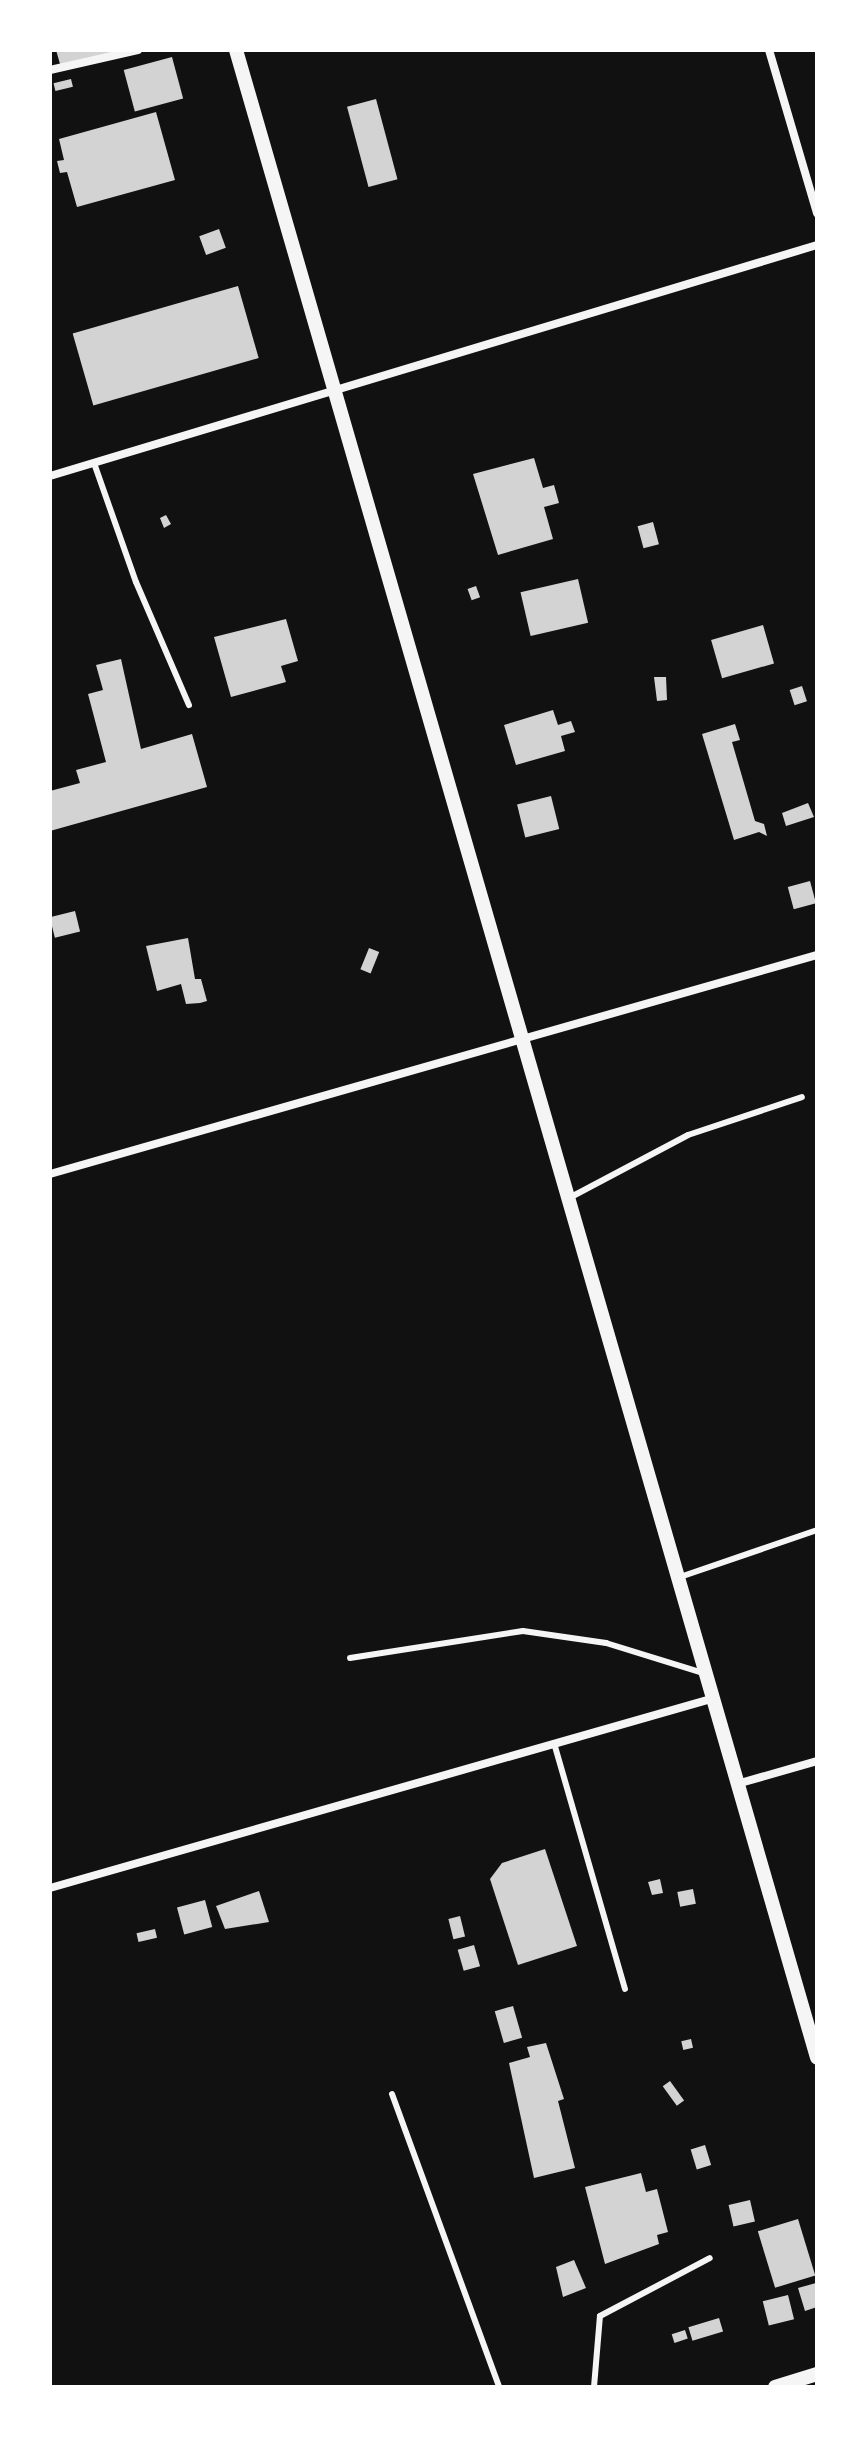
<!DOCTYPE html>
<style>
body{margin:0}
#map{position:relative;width:867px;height:2437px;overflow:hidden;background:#111;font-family:"Alegreya Sans",sans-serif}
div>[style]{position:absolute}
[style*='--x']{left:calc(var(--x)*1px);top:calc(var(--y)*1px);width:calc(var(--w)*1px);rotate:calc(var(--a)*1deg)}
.building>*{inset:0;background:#d3d3d3;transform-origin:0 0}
.service>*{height:6px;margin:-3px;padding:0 3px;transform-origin:3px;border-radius:3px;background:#f5f5f5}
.minor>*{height:8px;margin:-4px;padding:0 4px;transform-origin:4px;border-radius:4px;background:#f5f5f5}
.tertiary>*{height:14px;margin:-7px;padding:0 7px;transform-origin:7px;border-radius:7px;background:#f5f5f5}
span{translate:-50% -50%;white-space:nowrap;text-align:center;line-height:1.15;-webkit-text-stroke:8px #fff;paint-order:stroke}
.frame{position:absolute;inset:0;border:52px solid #fff;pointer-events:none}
</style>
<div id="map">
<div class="building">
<i style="clip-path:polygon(56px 50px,135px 50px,62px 71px)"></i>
<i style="left:172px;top:57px;width:43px;height:50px;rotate:75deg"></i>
<i style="left:71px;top:79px;width:8px;height:18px;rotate:76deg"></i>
<i style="left:376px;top:99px;width:83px;height:30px;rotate:75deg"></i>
<i style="clip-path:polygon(156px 112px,175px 180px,77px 207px,67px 172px,60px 173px,57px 161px,64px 160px,59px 139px)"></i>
<i style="left:219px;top:229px;width:20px;height:21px;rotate:70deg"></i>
<i style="left:238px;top:286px;width:75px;height:172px;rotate:74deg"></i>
<i style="clip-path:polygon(534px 458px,543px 488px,554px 485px,559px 503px,544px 507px,553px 539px,498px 555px,473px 474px)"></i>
<i style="clip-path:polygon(166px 515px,171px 524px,164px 528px,160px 518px)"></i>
<i style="left:653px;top:522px;width:23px;height:16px;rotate:75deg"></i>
<i style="left:578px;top:579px;width:45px;height:59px;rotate:77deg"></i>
<i style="left:476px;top:586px;width:12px;height:9px;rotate:70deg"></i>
<i style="clip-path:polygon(286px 619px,298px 661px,281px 666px,286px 682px,231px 697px,214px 637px)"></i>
<i style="left:763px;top:625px;width:40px;height:54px;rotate:74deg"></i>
<i style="clip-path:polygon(121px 659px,141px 749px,192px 734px,207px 787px,50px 831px,50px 791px,80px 783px,76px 770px,106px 762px,88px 694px,103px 690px,96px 665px)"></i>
<i style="clip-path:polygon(654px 677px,666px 677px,667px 700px,657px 701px)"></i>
<i style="left:802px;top:686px;width:16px;height:13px;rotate:72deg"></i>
<i style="clip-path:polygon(553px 710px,558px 725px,571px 721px,575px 732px,561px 736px,565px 751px,516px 765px,504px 725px)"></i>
<i style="clip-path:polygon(735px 724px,740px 740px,732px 742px,755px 821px,764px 824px,767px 836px,759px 832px,734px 840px,702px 734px)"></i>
<i style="left:551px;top:796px;width:34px;height:35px;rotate:76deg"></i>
<i style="clip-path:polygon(808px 803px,814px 817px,786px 826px,782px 813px)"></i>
<i style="left:810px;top:881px;width:23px;height:23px;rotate:75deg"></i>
<i style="left:75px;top:911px;width:21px;height:26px;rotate:76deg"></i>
<i style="clip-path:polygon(188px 938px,195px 979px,201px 979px,207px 1001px,200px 1003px,186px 1004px,181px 984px,157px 991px,146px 946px)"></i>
<i style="left:369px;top:948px;width:11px;height:23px;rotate:22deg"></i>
<i style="clip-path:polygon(545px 1849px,577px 1946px,518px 1965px,490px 1879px,502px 1863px)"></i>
<i style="clip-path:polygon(660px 1879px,663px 1893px,652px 1895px,648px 1882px)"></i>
<i style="left:693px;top:1889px;width:15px;height:16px;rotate:79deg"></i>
<i style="clip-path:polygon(259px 1891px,269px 1922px,225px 1929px,216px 1906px)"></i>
<i style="left:205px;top:1900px;width:28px;height:29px;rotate:75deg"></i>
<i style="left:460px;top:1916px;width:21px;height:12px;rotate:76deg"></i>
<i style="left:155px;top:1929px;width:9px;height:19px;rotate:77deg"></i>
<i style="left:474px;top:1945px;width:22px;height:17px;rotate:74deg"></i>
<i style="left:513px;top:2006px;width:33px;height:19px;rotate:74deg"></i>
<i style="left:691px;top:2039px;width:9px;height:10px;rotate:77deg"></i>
<i style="clip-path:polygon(546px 2043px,564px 2099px,558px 2101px,575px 2168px,534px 2178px,509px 2063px,530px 2057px,527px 2047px)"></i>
<i style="left:670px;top:2081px;width:24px;height:9px;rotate:54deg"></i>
<i style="left:705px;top:2145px;width:21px;height:15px;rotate:73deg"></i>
<i style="clip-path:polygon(641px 2173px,646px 2192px,657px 2189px,668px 2232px,657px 2235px,659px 2244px,605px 2264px,585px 2187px)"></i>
<i style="left:750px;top:2200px;width:22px;height:22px;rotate:77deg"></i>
<i style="left:798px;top:2219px;width:59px;height:42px;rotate:73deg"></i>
<i style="clip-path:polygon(574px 2260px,586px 2288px,563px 2297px,556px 2267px)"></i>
<i style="clip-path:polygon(816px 2283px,817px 2307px,805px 2311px,798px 2288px)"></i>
<i style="left:788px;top:2295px;width:25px;height:26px;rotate:76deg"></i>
<i style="left:719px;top:2318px;width:14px;height:32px;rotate:73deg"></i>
<i style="left:685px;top:2330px;width:9px;height:14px;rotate:72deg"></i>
</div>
<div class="service">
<i style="--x:94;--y:463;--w:126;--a:70.6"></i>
<i style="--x:136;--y:582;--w:134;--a:66.7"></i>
<i style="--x:571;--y:1197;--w:132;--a:-27.9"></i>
<i style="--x:688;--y:1135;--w:120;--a:-18.4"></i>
<i style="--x:680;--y:1577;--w:145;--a:-18.9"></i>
<i style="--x:350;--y:1658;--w:175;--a:-8.9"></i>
<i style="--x:523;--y:1631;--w:84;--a:8.2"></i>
<i style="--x:606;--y:1643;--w:102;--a:17.2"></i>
<i style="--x:554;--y:1743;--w:256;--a:73.9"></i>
<i style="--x:392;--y:2094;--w:312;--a:69.9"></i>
<i style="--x:594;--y:2387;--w:71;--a:-85.2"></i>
<i style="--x:600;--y:2316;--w:124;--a:-27.8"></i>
</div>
<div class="minor">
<i style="--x:769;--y:50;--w:170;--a:73.6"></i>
<i style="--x:50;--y:70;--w:90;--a:-12.8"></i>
<i style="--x:50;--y:476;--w:801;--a:-16.76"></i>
<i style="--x:50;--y:1174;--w:798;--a:-15.94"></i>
<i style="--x:737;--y:1784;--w:83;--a:-16"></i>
<i style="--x:50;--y:1888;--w:687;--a:-15.96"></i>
</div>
<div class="tertiary">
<i style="--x:236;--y:50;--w:2090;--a:73.86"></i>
<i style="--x:775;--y:2387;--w:44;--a:-17.2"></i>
</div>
<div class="frame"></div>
</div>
